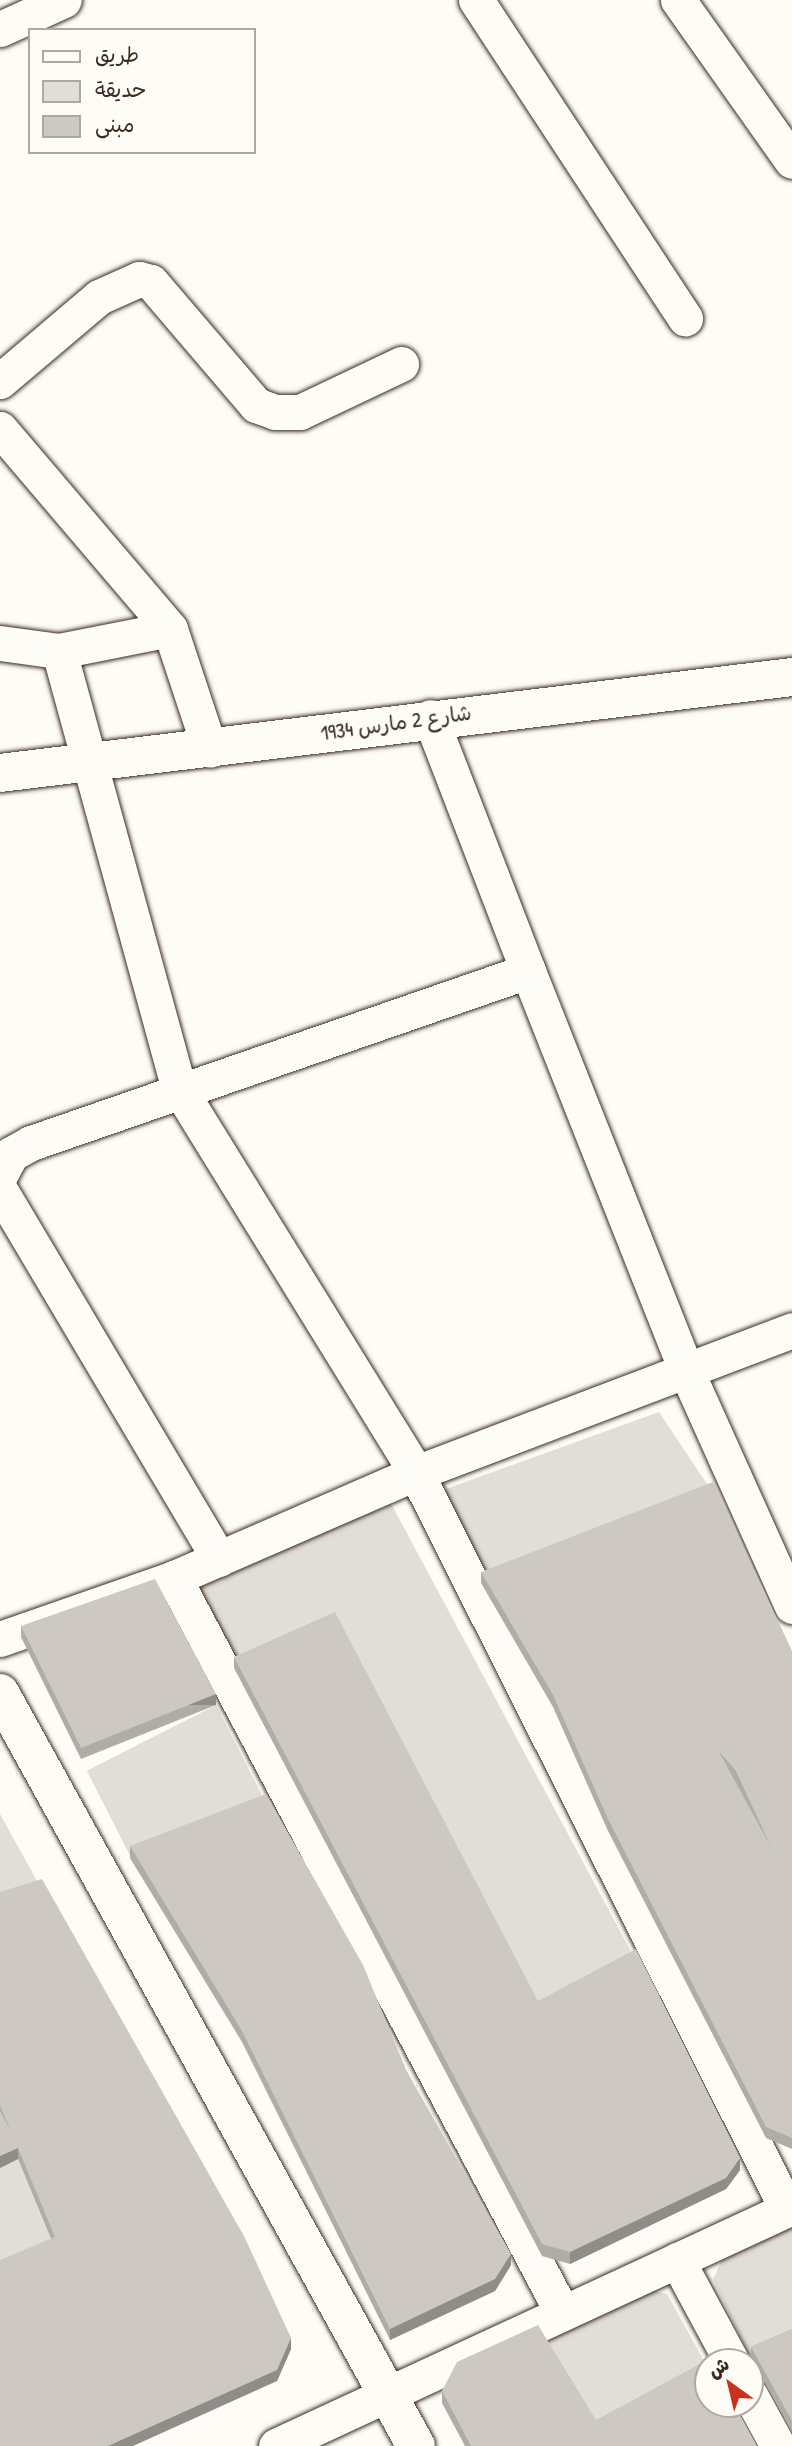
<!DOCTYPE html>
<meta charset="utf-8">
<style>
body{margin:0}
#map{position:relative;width:792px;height:2446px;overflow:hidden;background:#fdfcf7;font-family:"Patrick Hand","Playpen Sans Arabic",sans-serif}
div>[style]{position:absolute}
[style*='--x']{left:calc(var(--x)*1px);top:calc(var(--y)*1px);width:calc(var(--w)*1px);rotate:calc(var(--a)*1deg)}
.green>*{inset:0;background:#e1ded7;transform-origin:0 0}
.roads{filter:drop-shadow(0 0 2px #3b2a1e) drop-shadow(0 0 2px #3b2a1e)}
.minor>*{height:35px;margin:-17.5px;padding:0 17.5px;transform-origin:17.5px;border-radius:17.5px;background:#fdfcf7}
.tertiary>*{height:38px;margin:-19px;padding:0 19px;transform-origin:19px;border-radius:19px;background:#fdfcf7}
.wall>*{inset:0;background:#b0aca7}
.shaded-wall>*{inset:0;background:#908c88;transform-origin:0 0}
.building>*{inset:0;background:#cdc8c2}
span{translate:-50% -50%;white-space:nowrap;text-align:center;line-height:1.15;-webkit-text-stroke:5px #fdfcf7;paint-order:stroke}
.street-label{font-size:21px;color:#3b2a1e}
.legend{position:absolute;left:28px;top:28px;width:228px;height:126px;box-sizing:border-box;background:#fdfcf7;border:2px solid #afa8a0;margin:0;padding:9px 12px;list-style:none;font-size:21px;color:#3b2a1e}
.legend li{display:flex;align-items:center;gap:14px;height:35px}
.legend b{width:35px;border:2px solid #afa8a0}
.north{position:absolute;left:694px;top:2348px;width:70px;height:70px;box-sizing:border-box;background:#fdfcf7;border:2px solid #afa8a0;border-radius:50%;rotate:326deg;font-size:19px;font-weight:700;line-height:28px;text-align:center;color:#3b2a1e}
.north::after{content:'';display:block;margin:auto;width:24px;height:32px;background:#c8321e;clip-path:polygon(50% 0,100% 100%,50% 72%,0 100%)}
</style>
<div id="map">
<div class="green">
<i style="clip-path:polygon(659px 1412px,713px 1493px,481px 1583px,432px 1494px)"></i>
<i style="clip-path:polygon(386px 1494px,636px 1961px,538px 2012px,234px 1668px,194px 1588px)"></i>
<i style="left:216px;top:1705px;width:112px;height:145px;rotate:63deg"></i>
<i style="clip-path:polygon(0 1814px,42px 1890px,0 1903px)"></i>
<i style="clip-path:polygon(18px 2159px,55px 2249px,0 2272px,0 2168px)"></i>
<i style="clip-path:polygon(792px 2225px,792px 2341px,751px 2358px,713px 2280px,722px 2259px)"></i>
<i style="clip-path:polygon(643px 2287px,667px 2294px,708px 2368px,596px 2432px,538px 2336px)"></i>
</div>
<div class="roads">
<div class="minor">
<i style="--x:476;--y:0;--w:381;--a:56.7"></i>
<i style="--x:678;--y:0;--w:197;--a:54.7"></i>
<i style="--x:0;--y:29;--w:70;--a:-24.4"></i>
<i style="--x:0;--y:381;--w:130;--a:-40.3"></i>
<i style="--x:99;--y:297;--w:44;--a:-24.2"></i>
<i style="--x:139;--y:279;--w:12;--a:14"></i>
<i style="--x:151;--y:282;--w:162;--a:49.5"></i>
<i style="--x:256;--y:405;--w:20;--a:20"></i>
<i style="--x:275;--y:412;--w:25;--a:0"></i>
<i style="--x:300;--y:412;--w:112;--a:-25.4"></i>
<i style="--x:0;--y:429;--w:262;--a:49.6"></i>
<i style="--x:170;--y:629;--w:127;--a:71.7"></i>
<i style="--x:0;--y:643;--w:60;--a:7.7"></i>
<i style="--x:59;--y:651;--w:113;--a:-11.2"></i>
<i style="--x:59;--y:651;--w:452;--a:74.7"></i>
<i style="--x:178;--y:1087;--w:453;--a:58.3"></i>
<i style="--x:416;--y:1473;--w:824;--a:63.25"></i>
<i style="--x:528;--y:971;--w:427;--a:68.4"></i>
<i style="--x:685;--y:1368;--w:261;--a:65.8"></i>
<i style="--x:0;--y:1175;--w:24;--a:-62"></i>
<i style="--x:11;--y:1154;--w:23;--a:-29"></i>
<i style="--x:31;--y:1143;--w:526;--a:-19.09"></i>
<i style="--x:528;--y:971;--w:272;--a:-111.1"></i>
<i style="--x:0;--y:1190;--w:429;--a:59.3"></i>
<i style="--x:174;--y:1578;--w:828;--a:62.14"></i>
<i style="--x:0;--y:1639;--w:184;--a:-19.3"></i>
<i style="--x:174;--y:1578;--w:264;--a:-23.5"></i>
<i style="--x:416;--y:1473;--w:402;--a:-20.8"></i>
<i style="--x:677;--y:2260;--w:116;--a:61.7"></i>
<i style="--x:750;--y:2395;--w:58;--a:61.2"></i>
<i style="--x:276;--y:2446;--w:569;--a:-24.85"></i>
</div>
<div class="tertiary">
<i style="--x:0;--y:773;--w:798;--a:-6.91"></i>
<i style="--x:0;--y:1693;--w:860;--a:61.08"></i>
</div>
</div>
<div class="wall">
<i style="clip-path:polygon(481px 1572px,792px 1651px,792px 2149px,766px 2138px,608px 1831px,553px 1707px,481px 1583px)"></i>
<i style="clip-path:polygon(21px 1626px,216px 1705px,81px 1759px,21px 1637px)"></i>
<i style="clip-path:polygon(234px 1657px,538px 2001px,740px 2170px,726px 2189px,570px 2264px,542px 2256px,234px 1668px)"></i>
<i style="clip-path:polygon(130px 1846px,407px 2072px,511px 2265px,495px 2291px,390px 2340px,242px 2042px,130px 1858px)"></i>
<i style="clip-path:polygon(0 1892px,291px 2349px,277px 2381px,51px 2239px,18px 2159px,0 2168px)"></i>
<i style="clip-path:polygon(792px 2329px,792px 2432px,751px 2358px,751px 2347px)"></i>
<i style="clip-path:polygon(442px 2391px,596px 2420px,757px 2446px,465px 2446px,442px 2403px)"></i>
</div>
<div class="shaded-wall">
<i style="left:216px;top:1694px;width:11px;height:145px;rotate:90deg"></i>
<i style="clip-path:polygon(18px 2148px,18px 2159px,0 2168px,0 2156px)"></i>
<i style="clip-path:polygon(740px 2158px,740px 2170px,726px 2189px,570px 2264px,570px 2252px)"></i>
<i style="clip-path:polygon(511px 2254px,511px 2265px,495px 2291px,390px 2340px,390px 2329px)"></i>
<i style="clip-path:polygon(291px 2338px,291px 2349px,277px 2381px,133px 2446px,108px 2446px)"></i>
</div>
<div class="building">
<i style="clip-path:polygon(evenodd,713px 1482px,792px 1651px,792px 2138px,766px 2127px,608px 1819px,553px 1695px,481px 1572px,713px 1482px,718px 1750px,736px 1771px,771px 1847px,718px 1750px)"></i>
<i style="clip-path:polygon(155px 1579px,216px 1694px,81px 1748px,21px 1626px)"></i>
<i style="clip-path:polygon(335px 1612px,538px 2001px,636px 1949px,740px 2158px,726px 2178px,570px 2252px,542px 2244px,234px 1657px)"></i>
<i style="clip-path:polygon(266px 1794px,363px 1965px,407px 2072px,511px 2254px,495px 2279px,390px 2329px,242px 2031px,130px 1846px)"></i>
<i style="clip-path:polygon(42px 1879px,245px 2238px,291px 2338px,277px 2370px,108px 2446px,0 2446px,0 2260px,55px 2237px,18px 2148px,0 2156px,0 2111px,11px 2131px,0 2106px,0 1892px)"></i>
<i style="clip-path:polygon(538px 2325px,596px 2420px,709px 2359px,711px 2362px,708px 2362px,708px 2404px,734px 2404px,757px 2446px,471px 2446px,442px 2391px,457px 2362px)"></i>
<i style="clip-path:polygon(792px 2329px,792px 2421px,751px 2347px)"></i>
</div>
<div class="street-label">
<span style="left:396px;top:723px;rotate:-8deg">شارع 2 مارس 1934</span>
</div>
<ul class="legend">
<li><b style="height:9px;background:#fdfcf7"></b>طريق</li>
<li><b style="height:19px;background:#e1ded7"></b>حديقة</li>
<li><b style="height:19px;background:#cdc8c2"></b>مبنى</li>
</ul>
<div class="north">ش</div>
</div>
